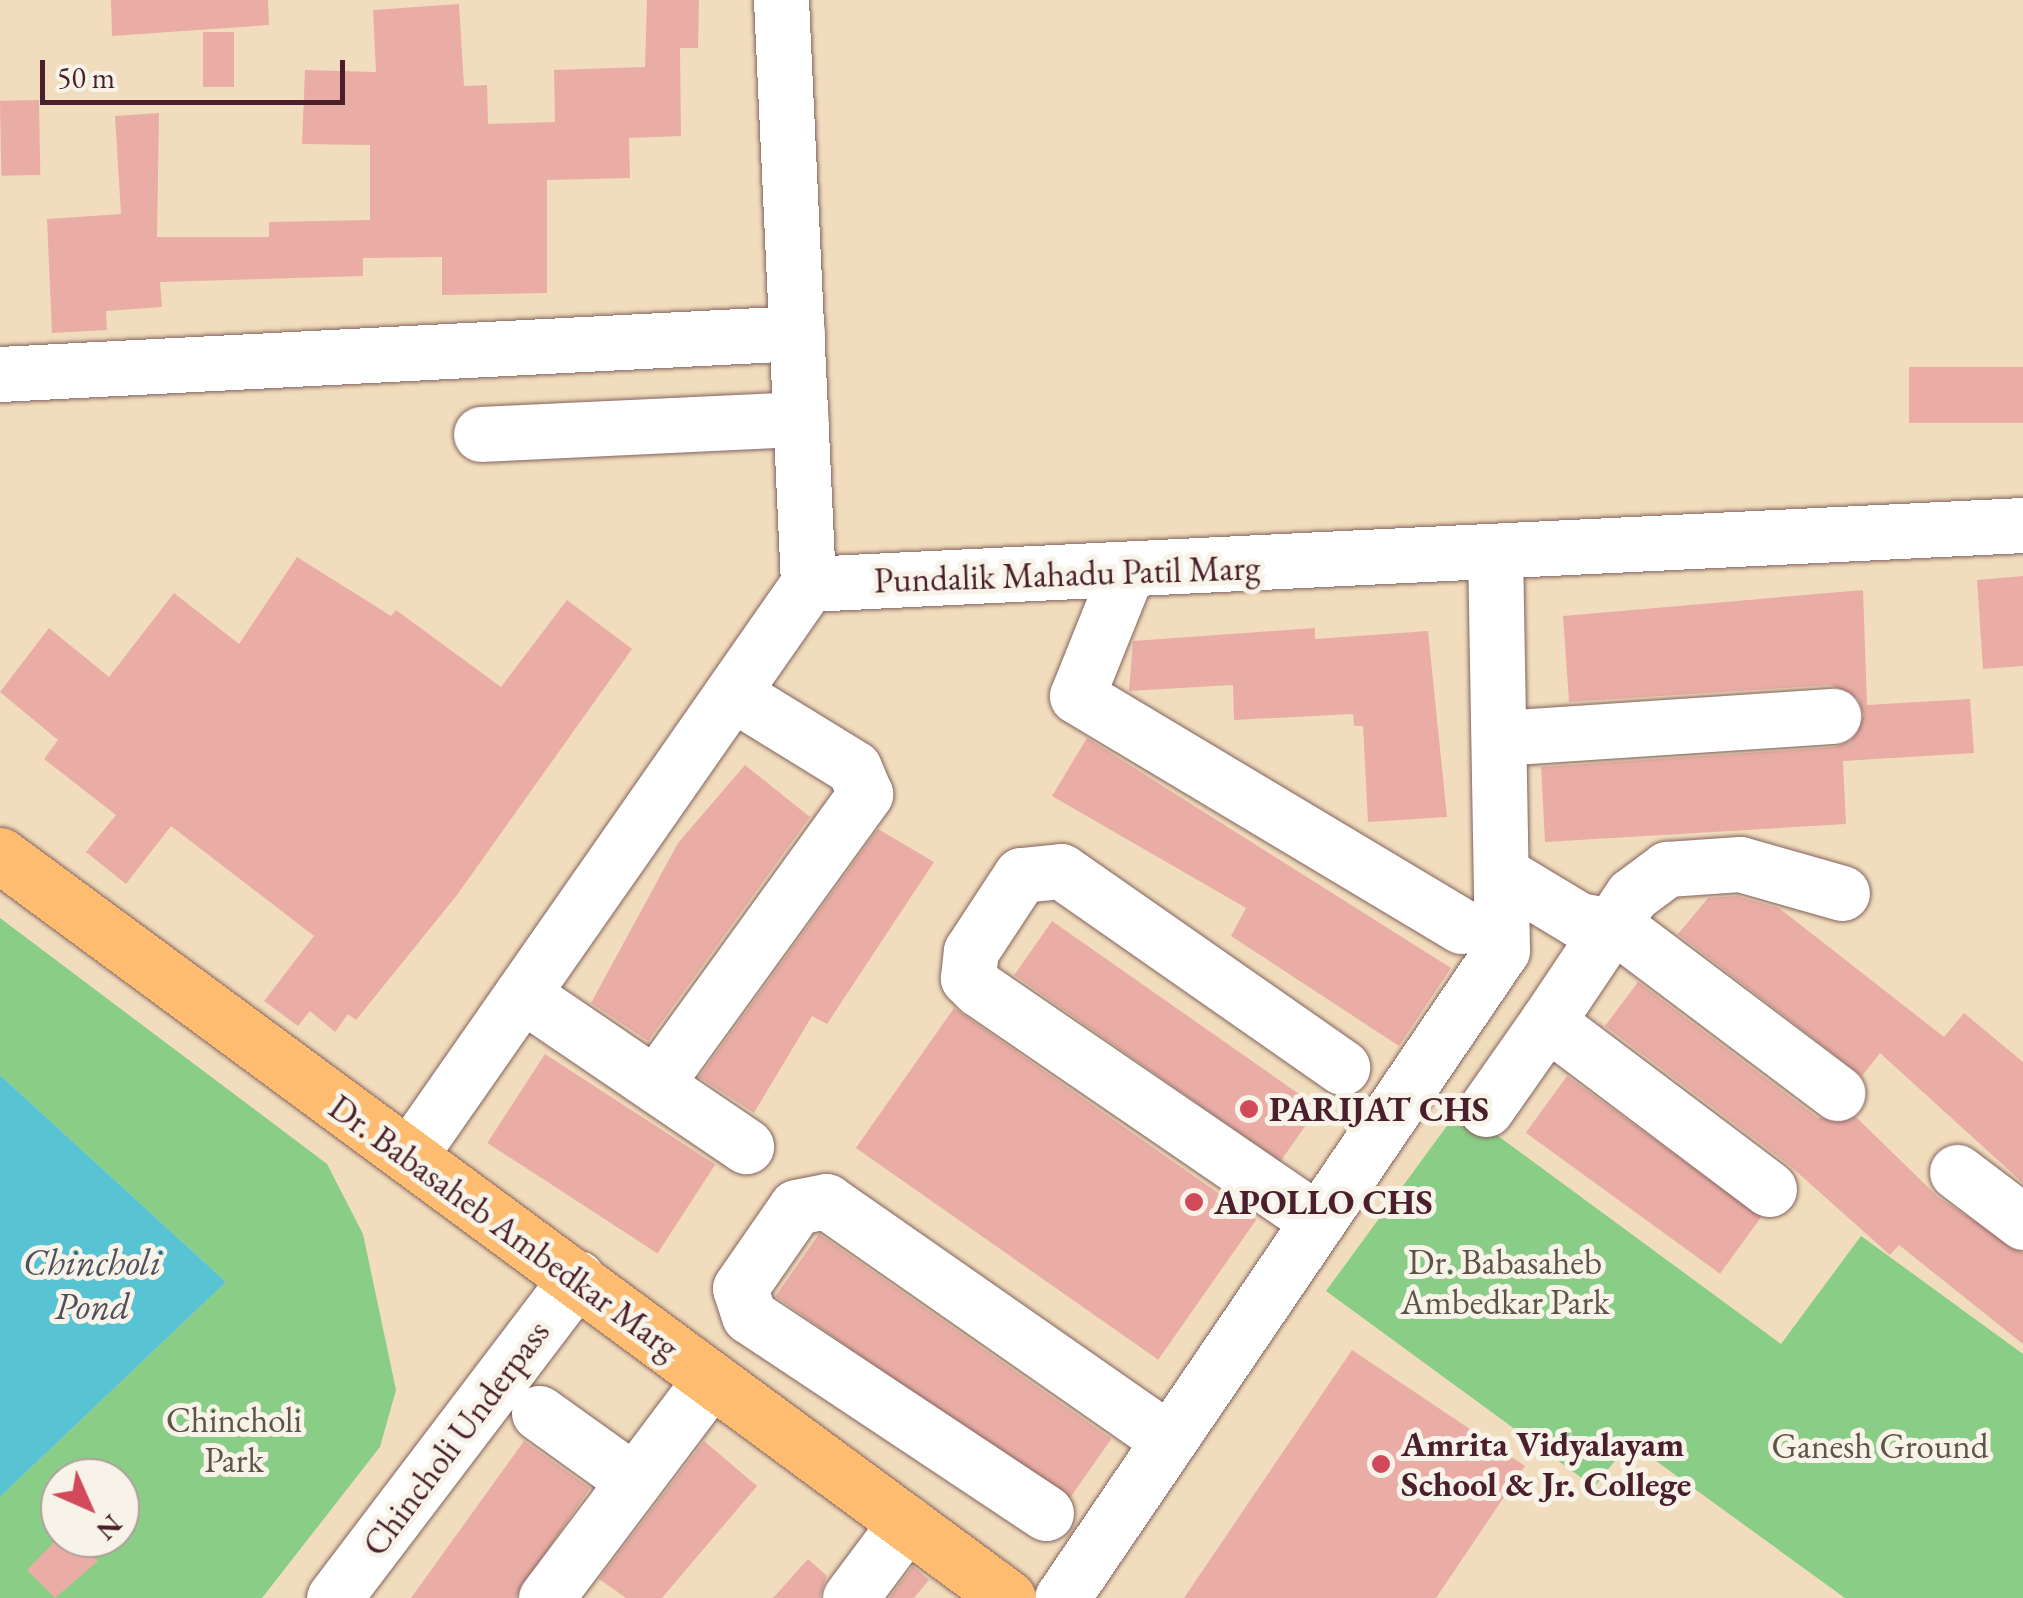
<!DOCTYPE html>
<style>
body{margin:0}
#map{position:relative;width:2023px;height:1598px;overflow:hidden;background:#f1ddbd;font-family:"EB Garamond",serif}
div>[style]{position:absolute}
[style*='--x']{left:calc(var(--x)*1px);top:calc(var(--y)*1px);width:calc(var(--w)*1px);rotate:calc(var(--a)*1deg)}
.green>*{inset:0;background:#89cd86}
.water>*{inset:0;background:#58c3d3}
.building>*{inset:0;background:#e9ada6;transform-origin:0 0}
.roads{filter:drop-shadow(0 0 2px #84625e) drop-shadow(0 0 2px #84625e)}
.minor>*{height:55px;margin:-27.5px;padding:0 27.5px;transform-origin:27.5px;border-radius:27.5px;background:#fff}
.major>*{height:55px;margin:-27.5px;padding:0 27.5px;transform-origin:27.5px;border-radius:27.5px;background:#fdbc70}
.dots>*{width:28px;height:28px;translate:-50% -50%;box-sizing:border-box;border:5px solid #f7f3e8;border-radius:50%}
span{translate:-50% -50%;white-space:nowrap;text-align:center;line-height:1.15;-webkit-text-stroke:10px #f7f3e8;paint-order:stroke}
.street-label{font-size:35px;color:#4a1f2b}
.poi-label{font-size:35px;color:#4a1f2b;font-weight:700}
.left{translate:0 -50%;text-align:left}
.park-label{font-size:35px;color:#5d5346}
.water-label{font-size:38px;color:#4e505d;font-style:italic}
.north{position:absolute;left:40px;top:1458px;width:100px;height:100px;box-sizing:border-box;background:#f7f3e8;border:2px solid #b29e9c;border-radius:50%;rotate:135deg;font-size:28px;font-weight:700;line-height:40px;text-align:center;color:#4a1f2b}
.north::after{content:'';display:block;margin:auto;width:35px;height:45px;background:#d1495b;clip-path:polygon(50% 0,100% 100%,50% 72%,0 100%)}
.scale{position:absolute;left:40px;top:60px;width:305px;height:45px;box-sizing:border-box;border:5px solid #4a1f2b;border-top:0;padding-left:12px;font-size:30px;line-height:35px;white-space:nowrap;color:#4a1f2b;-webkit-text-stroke:8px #f7f3e8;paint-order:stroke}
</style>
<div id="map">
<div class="green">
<i style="clip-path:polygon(evenodd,0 918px,327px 1164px,363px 1234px,396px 1390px,380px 1447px,262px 1598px,0 1598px,0 1497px,226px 1282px,0 1075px,0 918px,60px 1478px,120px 1478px,120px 1538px,60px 1538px,60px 1478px)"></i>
<i style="clip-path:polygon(1460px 1108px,1781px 1344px,1861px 1236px,2023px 1354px,2023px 1598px,1845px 1598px,1630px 1442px,1594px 1487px,1326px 1291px)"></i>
</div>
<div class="water">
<i style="clip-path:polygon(0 1075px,226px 1282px,0 1497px)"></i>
</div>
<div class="building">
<i style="clip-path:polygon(111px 0,268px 0,269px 25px,112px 36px)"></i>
<i style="clip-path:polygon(647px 0,699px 0,698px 48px,680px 48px,681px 136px,629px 138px,630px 178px,547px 180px,547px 293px,442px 295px,442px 257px,363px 258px,363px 276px,160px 282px,162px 307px,106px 311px,107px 330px,52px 333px,47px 219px,121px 214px,115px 116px,159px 113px,157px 237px,269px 237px,269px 222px,370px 220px,370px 145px,302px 144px,305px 70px,376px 72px,373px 10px,459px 4px,464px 86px,487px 85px,488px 124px,555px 122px,554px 70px,645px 67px)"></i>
<i style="left:203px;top:32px;width:31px;height:55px"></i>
<i style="left:39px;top:100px;width:75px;height:39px;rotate:89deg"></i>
<i style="left:2023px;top:367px;width:56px;height:114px;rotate:90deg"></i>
<i style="clip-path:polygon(297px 557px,391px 616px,396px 610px,501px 687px,567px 600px,632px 649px,457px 895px,356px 1020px,348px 1014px,335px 1032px,310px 1011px,298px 1026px,264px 1001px,314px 936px,171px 826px,126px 884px,86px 852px,116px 815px,44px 759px,58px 740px,0 692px,49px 628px,109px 677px,174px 593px,239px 644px)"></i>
<i style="clip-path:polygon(2023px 576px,2023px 666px,1983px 669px,1977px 580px)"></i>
<i style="clip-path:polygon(1863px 590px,1867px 705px,1970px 699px,1974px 753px,1843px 761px,1846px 824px,1545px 842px,1541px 767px,1835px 747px,1851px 741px,1864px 715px,1858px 698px,1831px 685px,1569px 702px,1563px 616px)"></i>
<i style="clip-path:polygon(1315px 628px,1315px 639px,1428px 631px,1447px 817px,1368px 822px,1363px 726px,1354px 726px,1353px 714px,1234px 720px,1233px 685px,1129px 691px,1133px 641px)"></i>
<i style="clip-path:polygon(1087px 738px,1451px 968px,1399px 1046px,1231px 936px,1246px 908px,1052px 796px)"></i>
<i style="clip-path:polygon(745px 765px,810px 817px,648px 1041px,591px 1003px,678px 843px)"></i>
<i style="clip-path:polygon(878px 829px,934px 862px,827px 1024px,812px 1016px,754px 1113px,699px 1077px)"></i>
<i style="clip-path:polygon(1737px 896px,1779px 908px,1944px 1037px,1964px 1013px,2023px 1062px,2023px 1183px,1880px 1053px,1862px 1076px,1678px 934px,1708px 898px)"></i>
<i style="left:1052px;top:921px;width:325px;height:66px;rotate:35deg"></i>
<i style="clip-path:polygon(1638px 982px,1818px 1118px,1856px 1117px,1938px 1197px,2023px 1253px,2023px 1344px,1899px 1245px,1890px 1255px,1788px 1164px,1605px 1026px)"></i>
<i style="left:954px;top:1008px;width:369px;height:171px;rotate:35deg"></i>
<i style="left:545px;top:1054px;width:203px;height:106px;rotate:33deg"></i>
<i style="left:1567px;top:1076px;width:240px;height:70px;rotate:36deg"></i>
<i style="left:819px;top:1234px;width:357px;height:76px;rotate:35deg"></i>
<i style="clip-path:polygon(1352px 1350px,1525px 1466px,1436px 1598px,1184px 1598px)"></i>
<i style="clip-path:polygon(524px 1441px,590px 1488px,515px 1598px,411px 1598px)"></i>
<i style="clip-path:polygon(704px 1441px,757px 1486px,662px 1598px,626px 1598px,599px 1579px)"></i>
<i style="clip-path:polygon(60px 1536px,98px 1561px,55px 1598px,27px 1570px)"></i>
<i style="clip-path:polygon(808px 1559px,827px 1576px,819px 1598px,773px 1598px)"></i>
<i style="clip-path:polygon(913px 1566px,929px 1580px,914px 1598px,889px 1598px)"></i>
</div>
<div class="roads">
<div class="minor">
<i style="--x:781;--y:0;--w:585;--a:87.35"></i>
<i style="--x:0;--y:374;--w:798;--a:-2.94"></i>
<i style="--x:481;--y:434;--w:320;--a:-2.7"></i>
<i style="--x:1126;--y:574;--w:131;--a:111.9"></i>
<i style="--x:1077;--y:696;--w:448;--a:30.9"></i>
<i style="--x:1499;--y:738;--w:335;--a:-3.8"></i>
<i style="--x:1501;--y:873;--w:91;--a:31.1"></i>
<i style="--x:1579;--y:920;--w:39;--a:10"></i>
<i style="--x:1617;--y:927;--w:276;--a:37"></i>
<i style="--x:522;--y:994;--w:271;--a:34.2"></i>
<i style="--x:656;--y:1083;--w:357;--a:-54.1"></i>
<i style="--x:865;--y:794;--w:28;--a:-113"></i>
<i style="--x:854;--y:768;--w:143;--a:-148.4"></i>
<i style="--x:1486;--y:1109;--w:106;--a:-55"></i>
<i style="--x:409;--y:1156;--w:697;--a:-55.1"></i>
<i style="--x:808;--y:584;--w:1216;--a:-2.78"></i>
<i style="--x:1957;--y:1172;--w:83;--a:37.1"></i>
<i style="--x:1769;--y:1189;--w:278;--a:-143"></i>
<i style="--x:1547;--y:1022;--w:153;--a:-56.2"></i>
<i style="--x:1632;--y:895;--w:44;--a:-36.6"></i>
<i style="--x:1667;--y:869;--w:73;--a:-3.9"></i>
<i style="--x:1740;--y:864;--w:106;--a:15.9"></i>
<i style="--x:1318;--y:1221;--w:411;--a:-145.6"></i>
<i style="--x:979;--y:989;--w:16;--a:-135"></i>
<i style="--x:968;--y:978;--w:27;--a:-84"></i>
<i style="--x:971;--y:951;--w:91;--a:-56.7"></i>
<i style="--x:1021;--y:875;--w:40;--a:-5.7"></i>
<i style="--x:1061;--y:871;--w:343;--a:34.9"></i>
<i style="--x:539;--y:1413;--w:117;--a:35.6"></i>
<i style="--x:1046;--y:1513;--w:356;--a:-146.4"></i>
<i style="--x:749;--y:1316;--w:29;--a:-108"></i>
<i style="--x:740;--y:1288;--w:98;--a:-55.3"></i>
<i style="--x:796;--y:1207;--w:31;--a:-11"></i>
<i style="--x:826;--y:1201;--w:418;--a:34.9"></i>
<i style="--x:334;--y:1598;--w:402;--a:-52.8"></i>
<i style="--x:546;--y:1598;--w:274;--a:-53"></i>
<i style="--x:850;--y:1598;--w:94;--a:-53.3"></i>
<i style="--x:1062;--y:1598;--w:783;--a:-55.82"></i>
<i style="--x:1502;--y:950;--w:399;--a:-91"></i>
</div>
<div class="major">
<i style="--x:0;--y:855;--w:1252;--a:36.39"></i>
</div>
</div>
<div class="dots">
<i style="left:1249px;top:1109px;background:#d1495b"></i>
<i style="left:1194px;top:1202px;background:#d1495b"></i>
<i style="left:1381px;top:1464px;background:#d1495b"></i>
</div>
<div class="street-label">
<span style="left:1067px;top:574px;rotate:-2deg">Pundalik Mahadu Patil Marg</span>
<span style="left:504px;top:1227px;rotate:36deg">Dr. Babasaheb Ambedkar Marg</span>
<span style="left:456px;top:1438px;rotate:-53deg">Chincholi Underpass</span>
</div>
<div class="poi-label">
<span class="left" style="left:1269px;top:1109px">PARIJAT CHS</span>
<span class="left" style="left:1214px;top:1202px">APOLLO CHS</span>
<span class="left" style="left:1401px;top:1464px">Amrita Vidyalayam<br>School &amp; Jr. College</span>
</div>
<div class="park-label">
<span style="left:1505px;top:1282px">Dr. Babasaheb<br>Ambedkar Park</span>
<span style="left:234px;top:1440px">Chincholi<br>Park</span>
<span style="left:1880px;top:1446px">Ganesh Ground</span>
</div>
<div class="water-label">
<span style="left:92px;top:1284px">Chincholi<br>Pond</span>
</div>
<div class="north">N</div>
<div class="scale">50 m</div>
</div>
